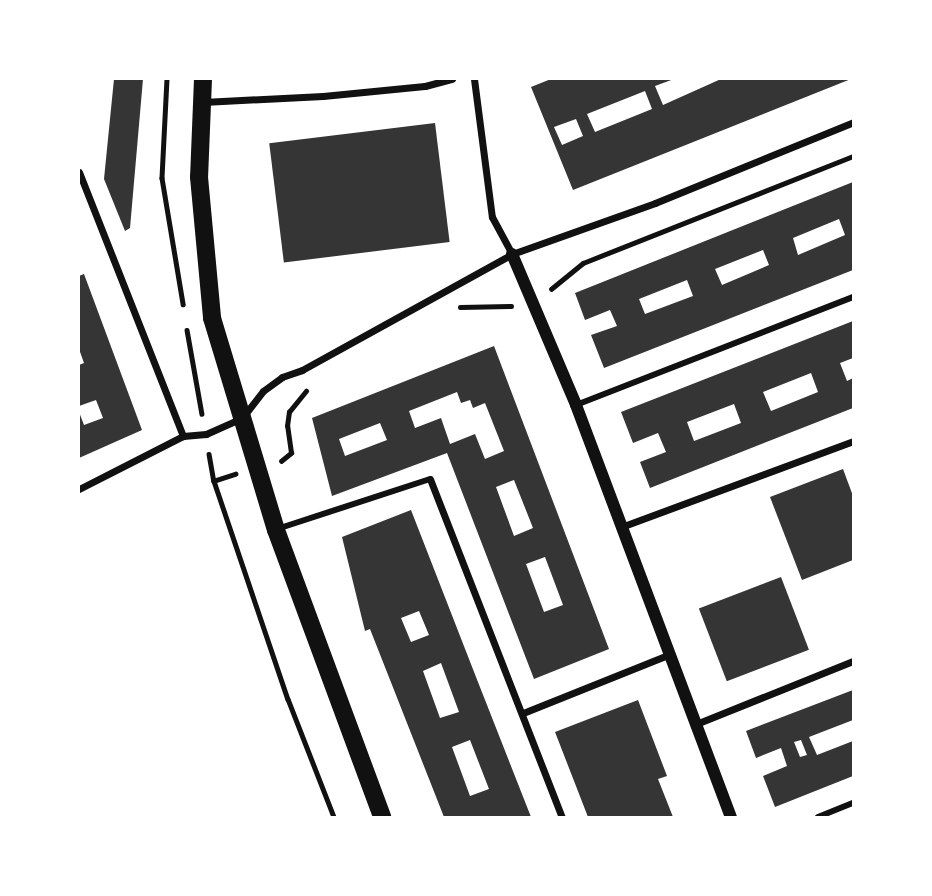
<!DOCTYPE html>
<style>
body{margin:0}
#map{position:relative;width:932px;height:896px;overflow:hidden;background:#fff;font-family:Helvetica,sans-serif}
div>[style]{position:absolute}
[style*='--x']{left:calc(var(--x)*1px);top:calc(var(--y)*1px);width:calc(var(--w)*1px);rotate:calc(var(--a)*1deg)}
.building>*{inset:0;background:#353535;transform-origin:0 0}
.path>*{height:4.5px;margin:-2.25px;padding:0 2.25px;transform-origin:2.25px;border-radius:2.25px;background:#111}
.pedestrian>*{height:6px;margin:-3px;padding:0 3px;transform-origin:3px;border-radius:3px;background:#111}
.minor>*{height:7px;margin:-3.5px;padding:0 3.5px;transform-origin:3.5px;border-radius:3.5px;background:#111}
.tertiary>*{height:12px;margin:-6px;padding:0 6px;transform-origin:6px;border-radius:6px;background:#111}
.primary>*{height:18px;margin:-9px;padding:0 9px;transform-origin:9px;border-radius:9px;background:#111}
span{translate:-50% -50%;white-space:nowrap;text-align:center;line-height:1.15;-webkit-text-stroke:7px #fff;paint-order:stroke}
.frame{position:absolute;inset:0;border:80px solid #fff;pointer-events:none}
</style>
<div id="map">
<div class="building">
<i style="clip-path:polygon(114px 79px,143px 79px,130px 228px,125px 231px,104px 179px)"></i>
<i style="clip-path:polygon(evenodd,551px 79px,674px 79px,655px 86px,663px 105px,721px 79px,851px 79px,573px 190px,531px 87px,551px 79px,645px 91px,652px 109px,595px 132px,587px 114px,645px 91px,551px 79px,576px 119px,583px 136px,562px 145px,554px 127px,576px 119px)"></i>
<i style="left:435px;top:123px;width:120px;height:167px;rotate:83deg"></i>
<i style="clip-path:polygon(evenodd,853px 182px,853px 270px,604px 368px,591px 335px,617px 326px,610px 310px,585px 320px,575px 293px,853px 182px,839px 219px,845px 235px,798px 255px,793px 238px,839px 219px,853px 182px,763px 250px,769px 265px,722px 285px,715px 269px,763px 250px,853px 182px,687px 280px,693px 296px,645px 314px,639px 299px,687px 280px)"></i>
<i style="clip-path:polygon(84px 274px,142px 430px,79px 458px,79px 412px,84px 425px,103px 418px,96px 400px,79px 406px,79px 365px,84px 363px,79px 349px,79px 276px)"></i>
<i style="clip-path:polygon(evenodd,853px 321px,853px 358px,840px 363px,847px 381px,853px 378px,853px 408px,650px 488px,640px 462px,666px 452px,658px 433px,633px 443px,621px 412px,853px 321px,811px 373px,818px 392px,771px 411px,763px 392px,811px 373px,853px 321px,734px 404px,741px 423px,694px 441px,687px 422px,734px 404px)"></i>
<i style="clip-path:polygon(evenodd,494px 346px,609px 649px,534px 679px,447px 453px,332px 496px,312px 418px,494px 346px,457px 392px,461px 403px,470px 400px,473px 408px,485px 403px,504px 451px,485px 459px,475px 434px,450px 444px,441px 418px,415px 428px,409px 411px,457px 392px,494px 346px,380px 423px,387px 440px,345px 456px,339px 439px,380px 423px,494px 346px,514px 480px,533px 528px,514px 536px,496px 487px,514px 480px,494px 346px,545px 557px,563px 605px,544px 612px,526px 564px,545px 557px)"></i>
<i style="clip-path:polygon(843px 469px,853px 496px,853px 560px,802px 580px,770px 497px)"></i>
<i style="clip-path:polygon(evenodd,411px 510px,476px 677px,531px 817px,444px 817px,370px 629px,365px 631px,342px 537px,411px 510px,419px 611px,429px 635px,411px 642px,401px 618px,419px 611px,411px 510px,441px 663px,459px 712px,440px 718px,423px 671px,441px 663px,411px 510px,470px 740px,489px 789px,470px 796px,452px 747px,470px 740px)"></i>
<i style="left:781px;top:577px;width:78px;height:88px;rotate:69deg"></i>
<i style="clip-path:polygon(evenodd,853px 690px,853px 720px,809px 737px,817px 755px,853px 741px,853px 776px,775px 807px,763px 776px,787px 766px,781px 748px,756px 758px,746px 731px,853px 690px,801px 740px,807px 755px,800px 757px,794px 742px,801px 740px)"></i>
<i style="clip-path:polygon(638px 700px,667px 776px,658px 779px,673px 817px,588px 817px,555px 732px)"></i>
</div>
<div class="path">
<i style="--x:167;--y:79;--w:99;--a:92.9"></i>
<i style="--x:162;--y:178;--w:128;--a:80.5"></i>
<i style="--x:551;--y:289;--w:41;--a:-39.1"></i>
<i style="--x:583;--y:263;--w:290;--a:-21.6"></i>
<i style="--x:460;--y:307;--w:51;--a:-1.1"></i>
<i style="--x:187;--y:330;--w:85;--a:79.9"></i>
<i style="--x:209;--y:454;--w:27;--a:80"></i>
<i style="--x:281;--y:461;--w:13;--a:-39"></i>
<i style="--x:291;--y:453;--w:27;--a:-98"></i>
<i style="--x:287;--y:426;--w:14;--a:-82"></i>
<i style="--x:289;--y:412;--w:27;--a:-51"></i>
<i style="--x:236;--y:474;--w:23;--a:162"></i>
<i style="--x:214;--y:481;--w:230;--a:71.3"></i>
<i style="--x:288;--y:699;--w:127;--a:68.7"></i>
</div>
<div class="pedestrian">
<i style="--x:576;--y:405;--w:297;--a:-21.3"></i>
<i style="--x:277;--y:529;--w:161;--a:-18.1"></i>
<i style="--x:818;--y:817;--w:38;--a:-22"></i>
</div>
<div class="minor">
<i style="--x:474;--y:79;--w:139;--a:82.6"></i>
<i style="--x:492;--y:217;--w:42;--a:61.6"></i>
<i style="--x:203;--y:102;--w:120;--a:-2.9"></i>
<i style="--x:323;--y:96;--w:102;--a:-5.6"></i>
<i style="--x:425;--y:86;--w:28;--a:-15"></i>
<i style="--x:79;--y:172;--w:284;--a:68.5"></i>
<i style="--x:430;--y:479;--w:363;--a:68.7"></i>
<i style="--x:79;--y:489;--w:117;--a:-27"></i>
<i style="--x:183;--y:436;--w:23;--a:-5"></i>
<i style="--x:206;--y:434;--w:39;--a:-24"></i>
<i style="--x:242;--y:418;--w:34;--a:-52"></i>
<i style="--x:263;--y:391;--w:24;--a:-36"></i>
<i style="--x:282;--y:377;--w:21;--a:-19"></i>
<i style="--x:302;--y:370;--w:240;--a:-28.9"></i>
<i style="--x:512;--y:254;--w:152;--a:-19.6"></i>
<i style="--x:655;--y:203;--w:214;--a:-22.2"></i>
<i style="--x:621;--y:527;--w:247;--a:-20.3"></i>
<i style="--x:523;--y:713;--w:156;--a:-21.8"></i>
<i style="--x:696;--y:724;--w:169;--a:-21.9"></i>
</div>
<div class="tertiary">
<i style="--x:512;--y:254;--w:164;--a:67"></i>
<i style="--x:576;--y:405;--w:440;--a:69.4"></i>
</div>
<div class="primary">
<i style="--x:203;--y:79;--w:98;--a:92.3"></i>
<i style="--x:199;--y:177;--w:142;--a:84.7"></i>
<i style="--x:212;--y:318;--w:221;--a:73.2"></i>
<i style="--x:276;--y:530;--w:306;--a:69.7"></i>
</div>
<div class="frame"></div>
</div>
